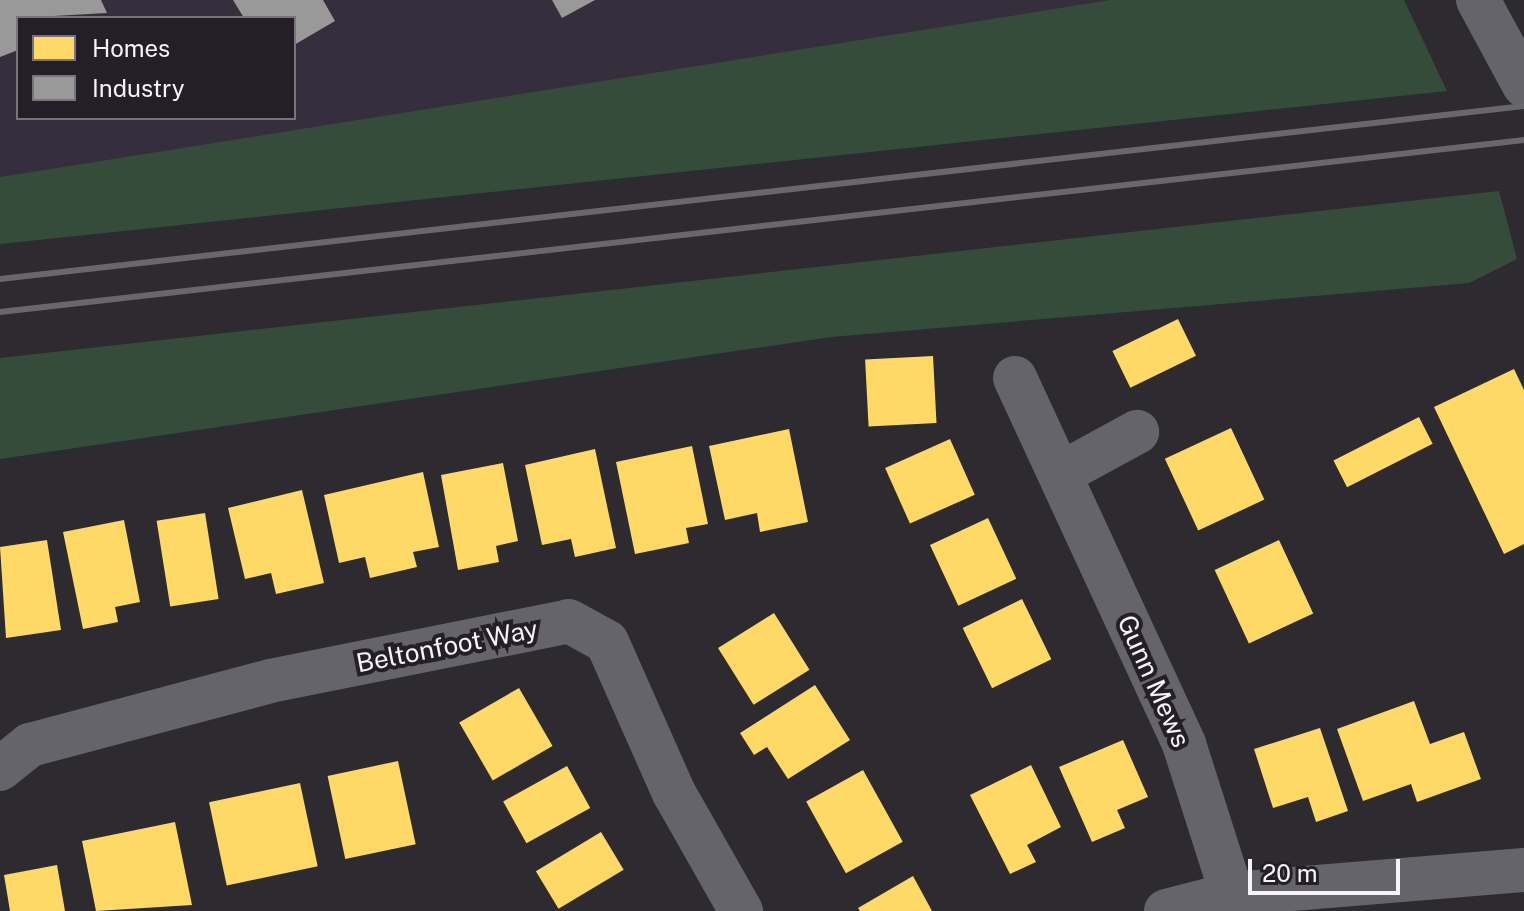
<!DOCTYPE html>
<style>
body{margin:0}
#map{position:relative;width:1524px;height:911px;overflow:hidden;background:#2d2b30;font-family:"Public Sans",sans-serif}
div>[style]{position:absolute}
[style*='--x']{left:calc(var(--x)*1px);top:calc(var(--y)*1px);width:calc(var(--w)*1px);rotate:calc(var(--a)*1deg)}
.built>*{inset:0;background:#352e3c}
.green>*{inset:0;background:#364c3a}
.homes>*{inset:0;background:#ffd966;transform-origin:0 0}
.industry>*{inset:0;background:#999}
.minor>*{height:44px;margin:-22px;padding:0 22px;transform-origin:22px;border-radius:22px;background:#66646b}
.tertiary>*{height:44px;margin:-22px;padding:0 22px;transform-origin:22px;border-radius:22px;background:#66646b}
.rail>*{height:6px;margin:-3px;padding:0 3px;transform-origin:3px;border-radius:3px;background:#69676c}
span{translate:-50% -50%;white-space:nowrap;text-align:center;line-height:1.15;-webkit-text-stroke:8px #241e29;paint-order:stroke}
.street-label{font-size:26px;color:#f6f2f9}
.legend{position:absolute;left:16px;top:16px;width:280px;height:104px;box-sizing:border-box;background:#241e29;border:2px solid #78737c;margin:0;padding:10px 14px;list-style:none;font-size:24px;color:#f6f2f9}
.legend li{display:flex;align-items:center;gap:16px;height:40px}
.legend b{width:40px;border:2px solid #78737c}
.scale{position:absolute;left:1248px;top:859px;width:152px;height:36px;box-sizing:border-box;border:4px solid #f6f2f9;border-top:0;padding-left:10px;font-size:24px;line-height:28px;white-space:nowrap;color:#f6f2f9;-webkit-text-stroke:6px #241e29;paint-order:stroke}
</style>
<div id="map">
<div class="built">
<i style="clip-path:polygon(evenodd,0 0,1110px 0,0 177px,0 0,18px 18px,294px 18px,294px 118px,18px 118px,18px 18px)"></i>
</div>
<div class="green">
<i style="clip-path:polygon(1110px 0,1404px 0,1447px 91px,0 244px,0 177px)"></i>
<i style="clip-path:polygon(1499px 191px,1517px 259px,1469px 283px,831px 337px,0 459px,0 358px)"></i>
</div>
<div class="homes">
<i style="left:1178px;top:319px;width:41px;height:73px;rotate:64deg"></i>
<i style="left:933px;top:356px;width:67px;height:68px;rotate:87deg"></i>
<i style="clip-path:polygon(1514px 369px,1524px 390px,1524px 544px,1504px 554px,1434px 407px)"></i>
<i style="left:1419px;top:417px;width:30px;height:96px;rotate:63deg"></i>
<i style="left:1231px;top:428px;width:79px;height:73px;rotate:65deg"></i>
<i style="clip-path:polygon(789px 429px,808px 522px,760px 532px,757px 513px,725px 520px,709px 446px)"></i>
<i style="left:950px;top:439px;width:61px;height:71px;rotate:66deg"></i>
<i style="clip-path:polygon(692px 446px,708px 524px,686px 528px,689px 543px,635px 554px,616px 462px)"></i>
<i style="clip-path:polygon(595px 449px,616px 548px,575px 557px,571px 539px,542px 545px,525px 465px)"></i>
<i style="clip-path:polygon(503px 463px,518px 541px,496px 546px,499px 562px,458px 570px,441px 475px)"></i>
<i style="clip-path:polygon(423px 472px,439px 547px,413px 552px,417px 567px,370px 578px,365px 557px,339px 563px,324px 495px)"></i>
<i style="clip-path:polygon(302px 490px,324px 583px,276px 594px,271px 573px,245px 579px,228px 508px)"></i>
<i style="left:205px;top:513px;width:87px;height:49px;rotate:81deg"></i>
<i style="left:988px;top:518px;width:67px;height:64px;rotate:65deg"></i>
<i style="clip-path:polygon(124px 520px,140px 602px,115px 607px,118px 622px,83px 629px,63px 532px)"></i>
<i style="clip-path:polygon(47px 540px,61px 630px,6px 638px,0 547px)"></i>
<i style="left:1279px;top:540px;width:81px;height:71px;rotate:65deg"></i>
<i style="left:1022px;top:599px;width:67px;height:66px;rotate:64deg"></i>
<i style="left:774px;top:613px;width:67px;height:66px;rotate:58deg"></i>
<i style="clip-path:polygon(815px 685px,850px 740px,788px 779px,767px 747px,754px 755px,740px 733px)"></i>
<i style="left:519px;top:688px;width:67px;height:69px;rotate:60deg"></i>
<i style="clip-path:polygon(1414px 701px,1430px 744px,1464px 732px,1481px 779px,1417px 802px,1411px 784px,1363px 801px,1337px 729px)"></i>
<i style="clip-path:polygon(1320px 728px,1348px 811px,1316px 822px,1308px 797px,1273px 808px,1254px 749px)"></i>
<i style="clip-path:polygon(1123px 740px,1148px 797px,1117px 810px,1125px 828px,1092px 842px,1059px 767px)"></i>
<i style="left:398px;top:761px;width:85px;height:72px;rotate:78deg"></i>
<i style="clip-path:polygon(1031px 765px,1061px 827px,1027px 845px,1036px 862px,1010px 874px,970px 795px)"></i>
<i style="left:567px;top:766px;width:48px;height:73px;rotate:61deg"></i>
<i style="left:863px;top:770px;width:82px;height:65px;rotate:61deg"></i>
<i style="left:300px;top:783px;width:85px;height:93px;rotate:78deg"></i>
<i style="clip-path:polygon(175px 822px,192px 905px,96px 911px,82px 841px)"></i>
<i style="left:601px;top:832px;width:44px;height:76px;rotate:59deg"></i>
<i style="clip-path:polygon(57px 865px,65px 911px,10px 911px,4px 875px)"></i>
<i style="clip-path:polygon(913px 876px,932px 911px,860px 911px,858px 908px)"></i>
</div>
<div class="industry">
<i style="clip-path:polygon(0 0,101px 0,107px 13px,18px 18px,18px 50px,0 57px)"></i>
<i style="clip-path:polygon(233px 0,323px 0,335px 21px,294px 45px,294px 18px,244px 18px)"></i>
<i style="clip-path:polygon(552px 0,595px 0,562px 18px)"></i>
</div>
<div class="minor">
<i style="--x:1015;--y:378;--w:403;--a:65.2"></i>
<i style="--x:1184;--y:744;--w:157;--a:72.3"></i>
<i style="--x:1060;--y:474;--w:88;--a:-28.6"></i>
<i style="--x:0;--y:769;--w:38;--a:-39"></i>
<i style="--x:30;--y:745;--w:248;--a:-14.9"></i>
<i style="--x:270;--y:681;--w:305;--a:-11.3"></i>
<i style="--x:569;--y:621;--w:43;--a:28.9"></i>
<i style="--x:607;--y:642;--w:165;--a:66.1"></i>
<i style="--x:674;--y:793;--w:136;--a:60.4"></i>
<i style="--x:1166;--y:911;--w:68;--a:-14.4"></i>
<i style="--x:1232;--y:894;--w:293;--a:-4.7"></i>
</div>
<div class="tertiary">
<i style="--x:1478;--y:0;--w:97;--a:61.6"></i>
</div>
<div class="rail">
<i style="--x:0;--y:279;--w:1534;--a:-6.48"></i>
<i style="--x:0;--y:312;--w:1534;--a:-6.44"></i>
</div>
<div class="street-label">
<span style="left:447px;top:646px;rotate:-11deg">Beltonfoot Way</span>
<span style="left:1154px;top:681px;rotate:66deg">Gunn Mews</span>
</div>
<ul class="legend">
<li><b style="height:22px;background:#ffd966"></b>Homes</li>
<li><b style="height:22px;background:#999"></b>Industry</li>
</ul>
<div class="scale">20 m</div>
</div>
